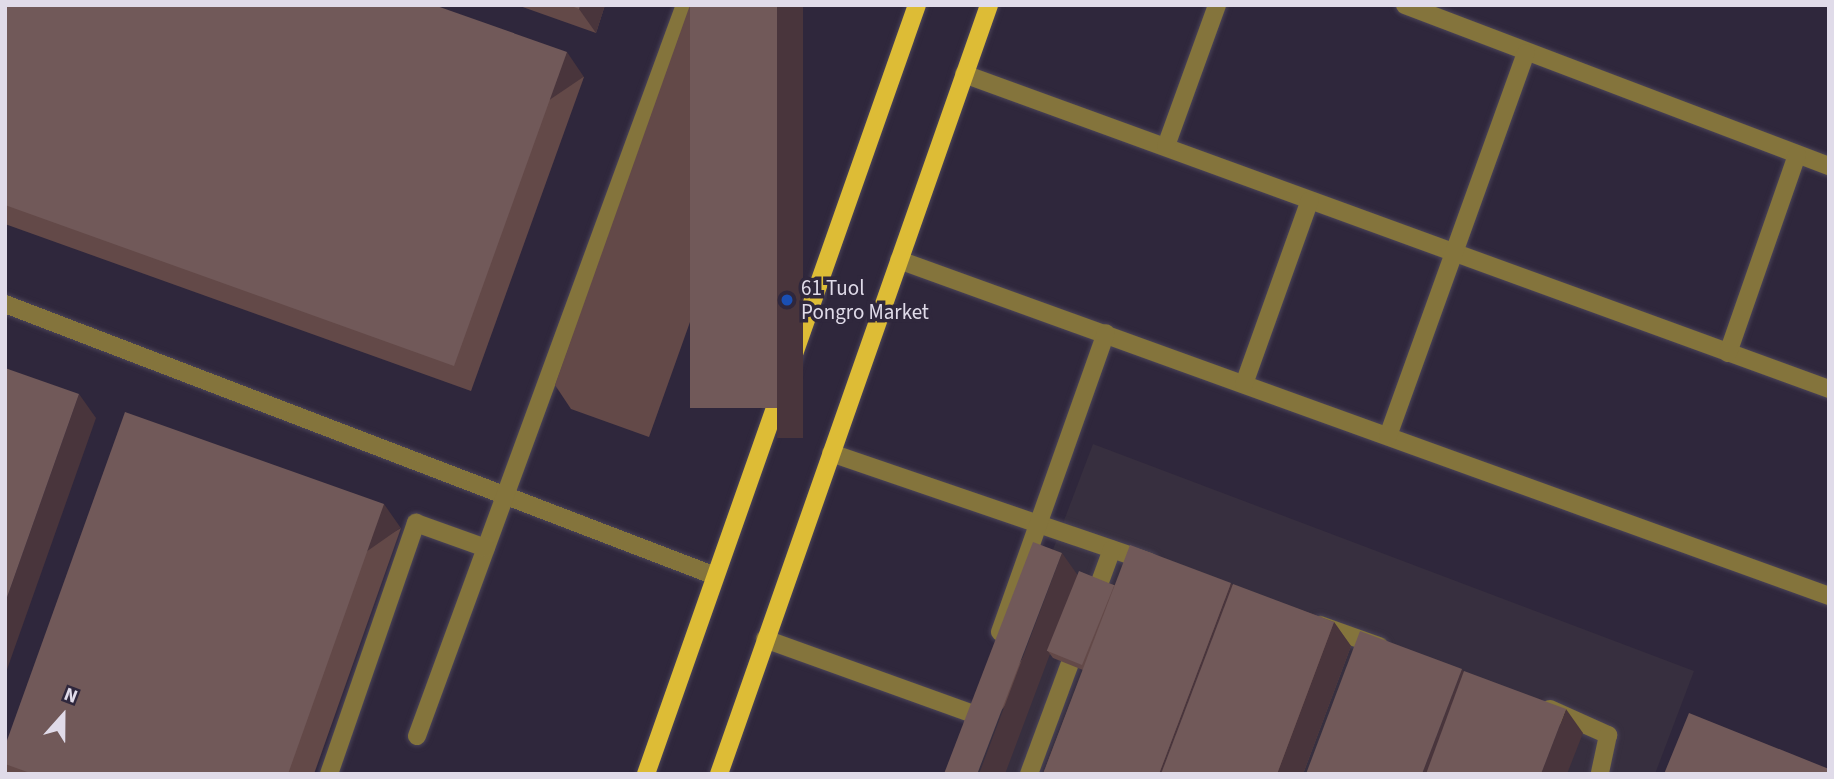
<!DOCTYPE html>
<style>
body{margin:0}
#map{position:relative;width:1834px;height:779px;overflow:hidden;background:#2f273c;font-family:"Source Sans 3",sans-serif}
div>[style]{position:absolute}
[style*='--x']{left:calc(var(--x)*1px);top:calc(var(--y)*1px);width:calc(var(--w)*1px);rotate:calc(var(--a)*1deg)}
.industrial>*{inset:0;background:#372f3f}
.roads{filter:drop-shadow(0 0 2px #4b4458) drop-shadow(0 0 2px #4b4458)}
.minor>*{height:18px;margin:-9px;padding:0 9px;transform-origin:9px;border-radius:9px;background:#84743c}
.major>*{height:18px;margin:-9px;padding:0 9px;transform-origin:9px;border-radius:9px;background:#ddbc36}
.wall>*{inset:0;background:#634948}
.shaded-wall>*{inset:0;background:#49353c;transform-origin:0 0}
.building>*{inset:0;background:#715959;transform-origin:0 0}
.dots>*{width:19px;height:19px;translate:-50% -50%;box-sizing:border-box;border:4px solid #2f273c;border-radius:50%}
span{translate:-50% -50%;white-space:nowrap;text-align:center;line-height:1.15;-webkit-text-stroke:7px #2f273c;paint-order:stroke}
.poi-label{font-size:21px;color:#e0dbe9}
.left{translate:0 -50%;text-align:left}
.frame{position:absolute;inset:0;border:7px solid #e0dbe9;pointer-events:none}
.north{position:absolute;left:28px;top:681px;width:70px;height:70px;-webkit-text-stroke:5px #2f273c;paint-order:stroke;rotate:21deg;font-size:19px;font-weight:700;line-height:28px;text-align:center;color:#e0dbe9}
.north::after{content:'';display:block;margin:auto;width:24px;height:32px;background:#e0dbe9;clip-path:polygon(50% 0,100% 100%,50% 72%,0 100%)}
</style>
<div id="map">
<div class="industrial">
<i style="clip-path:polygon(1093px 444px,1694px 671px,1655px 774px,968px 774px)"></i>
</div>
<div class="roads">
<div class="minor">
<i style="--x:1405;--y:5;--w:454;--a:20.8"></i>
<i style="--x:964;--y:74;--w:921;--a:20.01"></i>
<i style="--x:1166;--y:146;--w:150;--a:-70.1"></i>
<i style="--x:899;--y:260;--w:989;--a:19.86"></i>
<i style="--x:5;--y:304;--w:758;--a:20.95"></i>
<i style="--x:1728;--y:353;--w:210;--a:-70.8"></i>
<i style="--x:1244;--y:384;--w:195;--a:-70.3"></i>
<i style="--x:1388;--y:436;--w:407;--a:-70.2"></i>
<i style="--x:831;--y:453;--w:336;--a:18.9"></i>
<i style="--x:1093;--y:601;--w:55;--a:-69.9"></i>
<i style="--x:1320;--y:625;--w:63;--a:19.6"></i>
<i style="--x:1000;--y:632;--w:317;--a:-70.5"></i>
<i style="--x:765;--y:639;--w:219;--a:19.8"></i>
<i style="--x:1550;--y:709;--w:64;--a:24.1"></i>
<i style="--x:1608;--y:735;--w:40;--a:102"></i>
<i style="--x:417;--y:736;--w:779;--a:-69.87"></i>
<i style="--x:329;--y:774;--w:266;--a:-70.9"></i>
<i style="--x:416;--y:523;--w:74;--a:19.7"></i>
<i style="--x:1029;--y:774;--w:139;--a:-69.7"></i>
</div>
<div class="major">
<i style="--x:646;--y:774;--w:815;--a:-70.59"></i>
<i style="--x:719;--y:774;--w:815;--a:-70.65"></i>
</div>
</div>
<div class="wall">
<i style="clip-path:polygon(5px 5px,584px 77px,471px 391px,5px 224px)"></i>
<i style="clip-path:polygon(517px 5px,605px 5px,596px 33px)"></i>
<i style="clip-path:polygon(690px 5px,803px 5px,649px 437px,571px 409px,555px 385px)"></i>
<i style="clip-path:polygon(401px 528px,314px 774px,8px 774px,5px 770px,5px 746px)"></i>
<i style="clip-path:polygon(1078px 575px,1114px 585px,1232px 585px,1334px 622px,1351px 646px,1303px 774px,1043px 774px,1083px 670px,1053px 658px,1050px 654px,946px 774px)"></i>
</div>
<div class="shaded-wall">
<i style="clip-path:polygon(580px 5px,605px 5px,596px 33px,579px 9px)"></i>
<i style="left:777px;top:5px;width:26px;height:433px"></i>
<i style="left:567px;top:52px;width:30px;height:334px;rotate:56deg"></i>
<i style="clip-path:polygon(79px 394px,96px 418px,5px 675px,5px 603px)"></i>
<i style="left:384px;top:504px;width:29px;height:287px;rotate:55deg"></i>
<i style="clip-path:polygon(1062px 553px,1079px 577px,1048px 651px,1050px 654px,1005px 774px,979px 774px)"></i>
<i style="clip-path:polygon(1231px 583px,1248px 608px,1185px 774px,1159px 774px)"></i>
<i style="clip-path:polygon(1334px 622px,1351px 646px,1303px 774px,1277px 774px)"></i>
<i style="clip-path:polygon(1462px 669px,1479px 693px,1448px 774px,1422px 774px)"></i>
<i style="clip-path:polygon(1566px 709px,1583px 733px,1567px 774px,1541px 774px)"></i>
</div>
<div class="building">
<i style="clip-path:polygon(5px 5px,434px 5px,567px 52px,454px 366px,5px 205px)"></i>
<i style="clip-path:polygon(569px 5px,580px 5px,579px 9px)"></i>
<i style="left:690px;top:5px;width:87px;height:403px"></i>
<i style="clip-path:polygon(5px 368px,79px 394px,5px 603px)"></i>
<i style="clip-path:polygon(125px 412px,384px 504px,288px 774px,33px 774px,5px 764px,5px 746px)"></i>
<i style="left:1033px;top:542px;width:31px;height:248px;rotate:21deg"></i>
<i style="clip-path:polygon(1130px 545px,1231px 583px,1159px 774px,1043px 774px)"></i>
<i style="left:1079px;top:571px;width:38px;height:86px;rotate:22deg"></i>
<i style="clip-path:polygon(1233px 584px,1334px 622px,1277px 774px,1161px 774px)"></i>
<i style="clip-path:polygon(1360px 631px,1462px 669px,1422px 774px,1306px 774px)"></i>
<i style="clip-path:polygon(1464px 671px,1566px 709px,1541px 774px,1426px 774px)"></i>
<i style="clip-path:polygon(1689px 713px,1829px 769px,1829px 774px,1664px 774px)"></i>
</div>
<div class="dots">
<i style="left:787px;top:300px;background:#1a4fb4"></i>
</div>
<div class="poi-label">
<span class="left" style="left:801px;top:300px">61 Tuol<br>Pongro Market</span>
</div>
<div class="frame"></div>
<div class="north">N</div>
</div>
